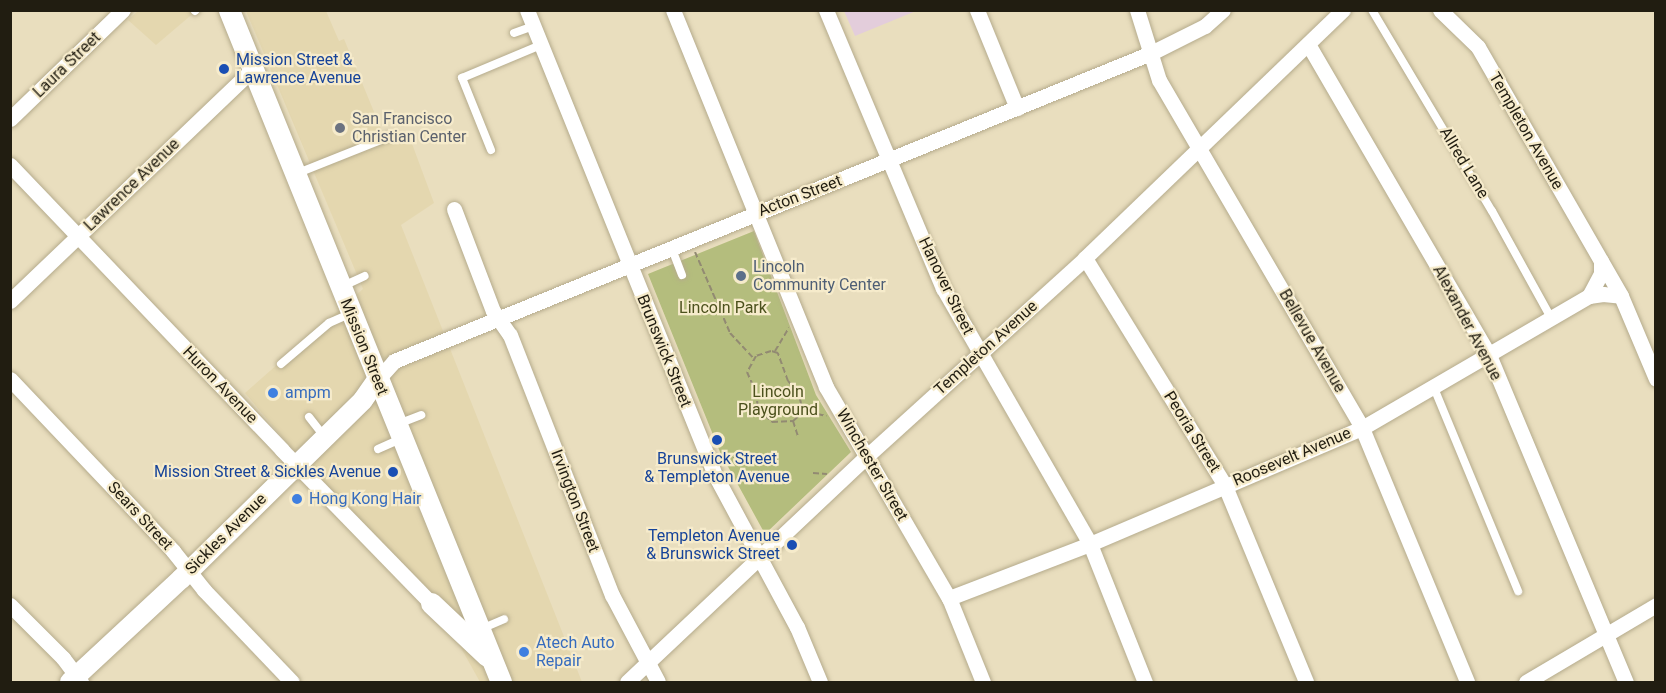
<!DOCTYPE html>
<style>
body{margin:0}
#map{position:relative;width:1666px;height:693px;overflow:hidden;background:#e9debe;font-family:Roboto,sans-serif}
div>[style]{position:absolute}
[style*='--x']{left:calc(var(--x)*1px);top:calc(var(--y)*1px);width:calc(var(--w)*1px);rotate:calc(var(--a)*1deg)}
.built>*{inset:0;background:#e4d7af}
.education>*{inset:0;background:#e3cddb}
.green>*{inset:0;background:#b4bd7d}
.path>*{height:2px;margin-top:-1px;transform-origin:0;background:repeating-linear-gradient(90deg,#928a72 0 6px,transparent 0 9px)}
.roads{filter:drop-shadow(0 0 2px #b5ab8c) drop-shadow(0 0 2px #b5ab8c)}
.service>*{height:8px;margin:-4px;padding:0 4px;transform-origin:4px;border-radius:4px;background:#fff}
.minor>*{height:15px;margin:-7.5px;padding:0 7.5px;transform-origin:7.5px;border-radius:7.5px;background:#fff}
.tertiary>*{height:20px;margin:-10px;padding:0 10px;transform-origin:10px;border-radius:10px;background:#fff}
.secondary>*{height:21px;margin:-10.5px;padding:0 10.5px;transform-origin:10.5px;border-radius:10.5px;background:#fff}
.dots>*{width:16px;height:16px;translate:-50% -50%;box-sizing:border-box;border:3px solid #f6ebcb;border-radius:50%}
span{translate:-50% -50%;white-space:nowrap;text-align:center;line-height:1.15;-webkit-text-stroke:4.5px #f6ebcb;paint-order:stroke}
.transit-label{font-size:16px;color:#164399}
.left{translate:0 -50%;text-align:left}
.right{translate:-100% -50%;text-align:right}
.street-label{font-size:16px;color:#211d11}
.worship-label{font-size:16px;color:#5b616d}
.service-label{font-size:16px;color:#4e5e75}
.park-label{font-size:16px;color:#4c511d}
.shop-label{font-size:16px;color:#366cbe}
.frame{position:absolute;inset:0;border:12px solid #211d11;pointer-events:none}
</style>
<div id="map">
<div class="built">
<i style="clip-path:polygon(138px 11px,196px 11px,156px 45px,128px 20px)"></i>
<i style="clip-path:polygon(246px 11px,326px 11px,339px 41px,344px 39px,386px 141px,408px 133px,434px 203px,401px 225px,582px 682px,480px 682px,431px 594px,315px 476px,245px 393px,363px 289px)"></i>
</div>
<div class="education">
<i style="clip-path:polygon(844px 11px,916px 11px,855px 36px)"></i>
</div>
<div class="green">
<i style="clip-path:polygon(754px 231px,816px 395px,851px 452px,765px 534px,720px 452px,648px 274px)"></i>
</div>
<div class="path">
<i style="--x:695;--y:252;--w:88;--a:66.6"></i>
<i style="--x:730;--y:333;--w:34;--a:47"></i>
<i style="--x:775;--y:351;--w:27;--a:-59"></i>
<i style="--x:800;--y:410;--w:27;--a:13"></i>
<i style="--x:793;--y:421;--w:8;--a:-40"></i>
<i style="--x:799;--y:416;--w:13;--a:-81"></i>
<i style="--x:801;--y:403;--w:11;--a:-105"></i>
<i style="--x:798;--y:392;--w:15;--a:-132"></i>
<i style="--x:788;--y:381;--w:30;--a:-110"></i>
<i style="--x:778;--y:353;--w:7;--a:-164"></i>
<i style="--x:771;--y:351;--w:16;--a:162"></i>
<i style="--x:756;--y:356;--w:18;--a:119"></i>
<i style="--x:747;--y:372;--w:22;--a:66"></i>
<i style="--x:756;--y:392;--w:17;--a:83"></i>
<i style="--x:758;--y:409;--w:19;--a:43"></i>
<i style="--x:772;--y:422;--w:21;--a:-3"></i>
<i style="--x:793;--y:421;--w:16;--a:72"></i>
<i style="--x:724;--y:460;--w:25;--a:-9"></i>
<i style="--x:813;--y:473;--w:14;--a:4"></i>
</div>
<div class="roads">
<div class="service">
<i style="--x:1372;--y:10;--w:234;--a:59.2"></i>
<i style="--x:1492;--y:211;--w:122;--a:61.1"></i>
<i style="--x:195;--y:11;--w:1;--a:-45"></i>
<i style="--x:514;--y:33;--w:20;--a:-20"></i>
<i style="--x:491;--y:150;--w:78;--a:-111.9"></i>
<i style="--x:462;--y:78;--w:86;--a:-22.7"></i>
<i style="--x:298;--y:173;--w:100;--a:-21.7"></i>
<i style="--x:672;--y:249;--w:28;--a:69"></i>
<i style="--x:341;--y:287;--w:26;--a:-25"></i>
<i style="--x:281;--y:364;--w:63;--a:-40.5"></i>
<i style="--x:329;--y:323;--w:22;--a:-24"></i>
<i style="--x:1434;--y:388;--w:220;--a:67.5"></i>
<i style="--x:309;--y:417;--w:24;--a:52"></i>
<i style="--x:398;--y:424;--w:25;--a:-21"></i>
<i style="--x:378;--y:449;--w:24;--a:-24"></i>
<i style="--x:481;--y:629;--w:25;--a:-23"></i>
</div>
<div class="minor">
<i style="--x:527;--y:10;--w:502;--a:67.99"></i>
<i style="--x:715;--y:475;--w:173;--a:61.7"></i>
<i style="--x:797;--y:627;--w:60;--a:67.3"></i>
<i style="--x:673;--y:10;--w:407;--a:67.9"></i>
<i style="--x:826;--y:387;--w:244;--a:59.8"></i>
<i style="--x:949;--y:598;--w:91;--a:68"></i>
<i style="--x:826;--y:10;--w:302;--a:67.2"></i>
<i style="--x:943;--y:288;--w:295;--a:60.1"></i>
<i style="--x:1090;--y:544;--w:149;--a:68.3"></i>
<i style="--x:977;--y:10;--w:106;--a:67.8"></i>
<i style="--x:1137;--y:10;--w:73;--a:72.6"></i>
<i style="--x:1159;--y:80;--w:403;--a:59.7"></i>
<i style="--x:1362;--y:428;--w:275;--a:67.5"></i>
<i style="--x:1440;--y:10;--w:53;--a:44.2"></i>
<i style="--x:1478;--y:47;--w:287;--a:60.1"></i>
<i style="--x:1621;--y:296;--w:90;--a:67.1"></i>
<i style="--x:1308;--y:44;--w:360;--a:59.8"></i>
<i style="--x:1489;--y:355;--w:355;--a:67.3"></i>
<i style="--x:10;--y:119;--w:157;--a:-44"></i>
<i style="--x:10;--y:165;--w:394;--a:46.3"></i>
<i style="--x:282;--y:450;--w:214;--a:45.8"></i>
<i style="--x:454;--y:209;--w:109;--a:69.1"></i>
<i style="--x:493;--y:311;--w:29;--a:55"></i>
<i style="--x:510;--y:335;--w:279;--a:68.6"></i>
<i style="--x:612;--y:595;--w:98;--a:62.1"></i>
<i style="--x:1085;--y:258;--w:268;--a:58.4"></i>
<i style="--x:1225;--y:486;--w:212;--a:67.5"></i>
<i style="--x:1589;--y:296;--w:26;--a:-62"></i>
<i style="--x:1601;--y:273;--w:12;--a:-90"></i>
<i style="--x:10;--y:301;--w:336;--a:-43.7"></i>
<i style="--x:10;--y:379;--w:237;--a:46.5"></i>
<i style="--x:173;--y:551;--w:50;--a:51.5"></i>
<i style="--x:204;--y:590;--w:127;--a:46.3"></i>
<i style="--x:377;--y:380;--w:25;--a:-48"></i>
<i style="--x:394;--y:361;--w:817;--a:-22.14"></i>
<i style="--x:1151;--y:53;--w:60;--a:-26.6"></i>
<i style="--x:1205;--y:26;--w:24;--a:-42"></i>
<i style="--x:949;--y:598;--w:151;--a:-21"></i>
<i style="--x:1090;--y:544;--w:296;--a:-23.1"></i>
<i style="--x:1362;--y:428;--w:263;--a:-30.2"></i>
<i style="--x:1589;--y:296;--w:14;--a:-8"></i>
<i style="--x:1603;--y:294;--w:18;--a:6"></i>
<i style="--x:10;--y:605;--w:75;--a:45"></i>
<i style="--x:63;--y:658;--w:30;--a:53"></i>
<i style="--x:627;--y:682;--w:330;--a:-43.3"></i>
<i style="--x:867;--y:456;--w:294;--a:-42.2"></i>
<i style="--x:1085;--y:258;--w:358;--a:-43.9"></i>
<i style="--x:1526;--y:682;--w:151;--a:-30.6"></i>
</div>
<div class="tertiary">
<i style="--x:70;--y:682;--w:151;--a:-42.9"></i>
<i style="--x:181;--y:579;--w:255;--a:-44.5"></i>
<i style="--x:363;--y:400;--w:24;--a:-55"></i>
</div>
<div class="secondary">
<i style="--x:229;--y:10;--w:725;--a:67.96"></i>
<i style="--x:431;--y:603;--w:77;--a:43.4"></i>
</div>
</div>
<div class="dots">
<i style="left:224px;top:69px;background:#1a4fb4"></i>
<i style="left:340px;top:128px;background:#6b7280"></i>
<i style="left:741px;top:276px;background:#5c6f8a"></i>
<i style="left:273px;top:393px;background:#3f7fe0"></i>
<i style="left:717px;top:440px;background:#1a4fb4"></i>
<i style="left:393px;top:472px;background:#1a4fb4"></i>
<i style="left:297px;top:499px;background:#3f7fe0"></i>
<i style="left:792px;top:545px;background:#1a4fb4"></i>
<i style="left:524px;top:652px;background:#3f7fe0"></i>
</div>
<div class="transit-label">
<span class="left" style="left:236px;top:69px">Mission Street &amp;<br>Lawrence Avenue</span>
<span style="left:717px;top:468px">Brunswick Street<br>&amp; Templeton Avenue</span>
<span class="right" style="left:381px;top:472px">Mission Street &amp; Sickles Avenue</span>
<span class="right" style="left:780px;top:545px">Templeton Avenue<br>&amp; Brunswick Street</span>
</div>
<div class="street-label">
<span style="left:67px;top:65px;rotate:-44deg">Laura Street</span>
<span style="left:1526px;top:131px;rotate:60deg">Templeton Avenue</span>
<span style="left:1464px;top:163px;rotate:59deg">Allred Lane</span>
<span style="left:132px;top:185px;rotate:-44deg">Lawrence Avenue</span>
<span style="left:800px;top:196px;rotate:-21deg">Acton Street</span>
<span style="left:946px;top:286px;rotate:64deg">Hanover Street</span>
<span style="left:1467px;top:323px;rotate:62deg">Alexander Avenue</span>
<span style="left:1312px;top:341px;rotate:60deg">Bellevue Avenue</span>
<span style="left:364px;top:347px;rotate:68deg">Mission Street</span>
<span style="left:986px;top:348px;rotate:-42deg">Templeton Avenue</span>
<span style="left:664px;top:351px;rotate:68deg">Brunswick Street</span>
<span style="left:220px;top:385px;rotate:46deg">Huron Avenue</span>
<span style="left:1192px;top:432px;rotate:58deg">Peoria Street</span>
<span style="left:1292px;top:457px;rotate:-23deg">Roosevelt Avenue</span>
<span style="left:872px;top:465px;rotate:60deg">Winchester Street</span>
<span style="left:575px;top:501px;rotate:69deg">Irvington Street</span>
<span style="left:140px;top:516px;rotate:47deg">Sears Street</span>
<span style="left:226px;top:534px;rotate:-45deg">Sickles Avenue</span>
</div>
<div class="worship-label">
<span class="left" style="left:352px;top:128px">San Francisco<br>Christian Center</span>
</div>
<div class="service-label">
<span class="left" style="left:753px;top:276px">Lincoln<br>Community Center</span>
</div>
<div class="park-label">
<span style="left:723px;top:308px">Lincoln Park</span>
<span style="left:778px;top:401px">Lincoln<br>Playground</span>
</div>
<div class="shop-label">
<span class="left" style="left:285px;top:393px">ampm</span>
<span class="left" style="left:309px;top:499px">Hong Kong Hair</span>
<span class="left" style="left:536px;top:652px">Atech Auto<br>Repair</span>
</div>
<div class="frame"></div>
</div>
